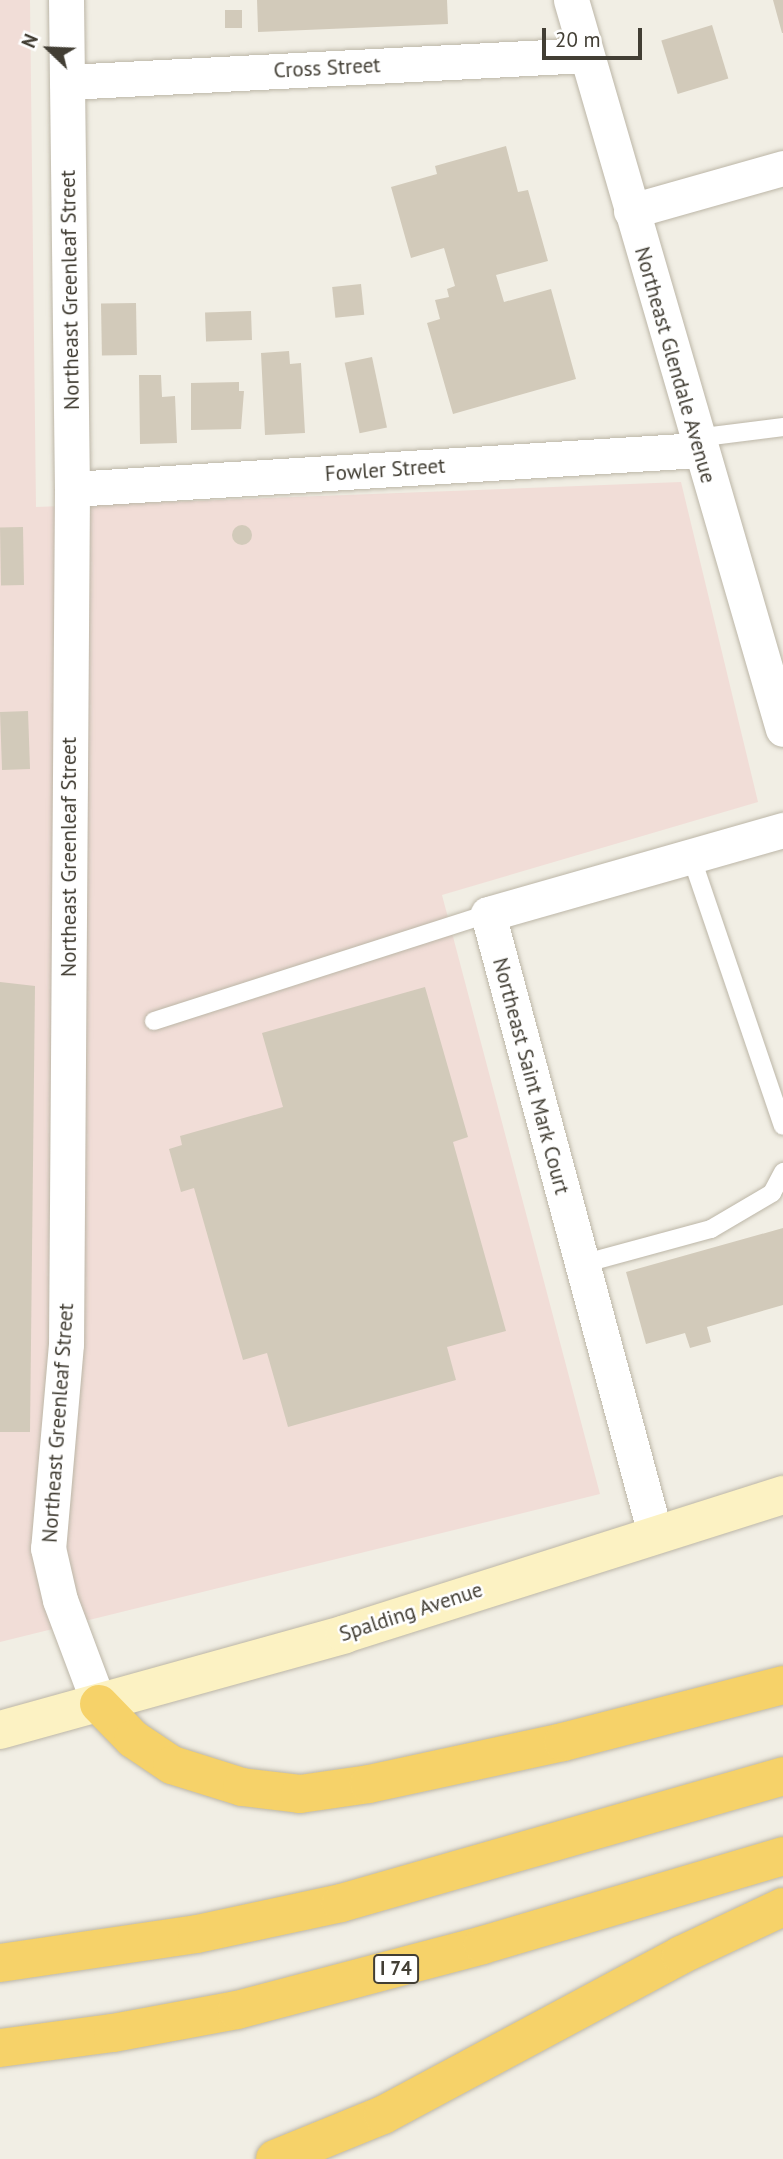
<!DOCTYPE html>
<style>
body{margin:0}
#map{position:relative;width:783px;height:2159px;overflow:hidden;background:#f1eee4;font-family:"PT Sans",sans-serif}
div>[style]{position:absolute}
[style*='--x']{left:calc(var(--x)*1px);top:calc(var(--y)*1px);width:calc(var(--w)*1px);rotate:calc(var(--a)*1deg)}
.medical>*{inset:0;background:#f1ddd7}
.building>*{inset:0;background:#d2caba;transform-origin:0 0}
.round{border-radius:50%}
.roads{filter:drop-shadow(0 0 2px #bcb6a7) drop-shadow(0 0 2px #bcb6a7)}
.lane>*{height:18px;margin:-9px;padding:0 9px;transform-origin:9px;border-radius:9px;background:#fff}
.street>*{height:35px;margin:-17.5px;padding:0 17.5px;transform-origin:17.5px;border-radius:17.5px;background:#fff}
.secondary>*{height:38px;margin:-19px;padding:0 19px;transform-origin:19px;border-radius:19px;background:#fcf2c3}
.highway>*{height:38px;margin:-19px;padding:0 19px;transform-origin:19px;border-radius:19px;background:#f6d269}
span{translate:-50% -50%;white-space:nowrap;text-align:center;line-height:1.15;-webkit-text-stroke:5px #fff;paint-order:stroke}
.shield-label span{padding:2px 5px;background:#fff;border:2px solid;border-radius:5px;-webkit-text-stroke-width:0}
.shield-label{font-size:19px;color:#423e34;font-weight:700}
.street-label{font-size:21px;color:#423e34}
.north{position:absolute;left:14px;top:14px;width:70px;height:70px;-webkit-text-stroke:5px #fff;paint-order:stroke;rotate:293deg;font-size:19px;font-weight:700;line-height:28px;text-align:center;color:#423e34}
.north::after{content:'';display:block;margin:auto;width:24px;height:32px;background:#423e34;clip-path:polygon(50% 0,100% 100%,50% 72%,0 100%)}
.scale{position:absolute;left:542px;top:28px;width:100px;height:32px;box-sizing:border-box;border:4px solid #423e34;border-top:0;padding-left:9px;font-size:21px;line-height:24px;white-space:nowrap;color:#423e34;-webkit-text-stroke:5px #fff;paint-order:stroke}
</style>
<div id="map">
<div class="medical">
<i style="clip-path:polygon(0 0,30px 0,36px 507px,681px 482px,758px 802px,442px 895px,600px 1494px,0 1642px)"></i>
</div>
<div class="building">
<i style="clip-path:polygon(257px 0,447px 0,448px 24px,258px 32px)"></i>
<i style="clip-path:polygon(773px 0,783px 0,783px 33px,782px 33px)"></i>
<i style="left:225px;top:10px;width:17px;height:18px"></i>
<i style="left:712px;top:25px;width:56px;height:53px;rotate:73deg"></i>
<i style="clip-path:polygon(506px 146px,518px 192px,528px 190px,548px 261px,496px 275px,504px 302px,551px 289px,576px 379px,453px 414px,427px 323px,440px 319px,435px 300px,449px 297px,447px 289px,455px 286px,444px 248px,411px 258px,391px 187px,437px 174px,435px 166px)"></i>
<i style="left:361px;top:284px;width:31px;height:29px;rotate:84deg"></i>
<i style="left:136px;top:303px;width:52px;height:35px;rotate:89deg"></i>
<i style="left:251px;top:311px;width:29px;height:46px;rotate:88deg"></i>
<i style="clip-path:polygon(289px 351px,290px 364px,301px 363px,305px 433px,265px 435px,261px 353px)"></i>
<i style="left:372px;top:357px;width:72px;height:28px;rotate:78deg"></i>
<i style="clip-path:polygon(139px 375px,161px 375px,162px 397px,175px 396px,177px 443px,140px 444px)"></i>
<i style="clip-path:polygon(239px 382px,239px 391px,244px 391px,241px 429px,191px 430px,191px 383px)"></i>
<i class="round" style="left:232px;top:525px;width:20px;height:20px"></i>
<i style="left:23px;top:527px;width:58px;height:23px;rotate:89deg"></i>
<i style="left:28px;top:711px;width:58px;height:28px;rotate:88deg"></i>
<i style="clip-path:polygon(0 982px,35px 986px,30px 1432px,0 1432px)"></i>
<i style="clip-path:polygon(425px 987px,468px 1137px,453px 1142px,506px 1331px,447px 1347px,456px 1380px,288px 1427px,267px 1353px,243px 1360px,194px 1188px,181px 1192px,169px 1149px,182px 1145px,180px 1136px,283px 1107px,262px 1033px)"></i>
<i style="clip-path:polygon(783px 1228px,783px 1305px,707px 1327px,711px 1342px,690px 1348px,685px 1333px,646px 1344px,626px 1272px)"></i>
</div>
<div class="roads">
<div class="lane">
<i style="--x:696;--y:438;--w:88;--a:-7.2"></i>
<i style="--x:691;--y:856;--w:285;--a:71.2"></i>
<i style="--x:154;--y:1021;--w:351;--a:-17.8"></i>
<i style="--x:582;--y:1264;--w:134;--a:-15.2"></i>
<i style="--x:711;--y:1229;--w:71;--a:-30.5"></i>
<i style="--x:772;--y:1193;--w:24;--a:-62"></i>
</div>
<div class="street">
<i style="--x:66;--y:0;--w:489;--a:89.3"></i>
<i style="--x:72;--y:489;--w:855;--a:90.4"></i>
<i style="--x:66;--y:1344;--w:205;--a:95"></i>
<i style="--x:48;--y:1548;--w:53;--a:77"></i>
<i style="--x:60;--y:1600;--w:111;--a:69.4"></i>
<i style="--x:571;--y:0;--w:759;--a:73.79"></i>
<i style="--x:67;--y:82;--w:520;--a:-2.98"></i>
<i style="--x:631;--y:211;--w:158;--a:-15.8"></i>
<i style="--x:72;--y:489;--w:628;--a:-3.56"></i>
<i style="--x:655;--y:1534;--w:642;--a:-105.08"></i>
<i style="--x:488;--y:914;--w:307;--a:-15.9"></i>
</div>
<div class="secondary">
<i style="--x:0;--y:1730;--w:358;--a:-15.5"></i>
<i style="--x:345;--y:1634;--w:460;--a:-17.6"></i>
</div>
<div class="highway">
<i style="--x:99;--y:1704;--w:49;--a:45.8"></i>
<i style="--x:133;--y:1739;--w:47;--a:33.7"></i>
<i style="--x:172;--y:1765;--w:73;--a:17.4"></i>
<i style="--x:242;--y:1787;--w:58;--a:6.9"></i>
<i style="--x:300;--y:1794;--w:70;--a:-8.2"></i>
<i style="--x:369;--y:1784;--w:198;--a:-12.2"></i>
<i style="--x:563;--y:1742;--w:227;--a:-14.5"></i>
<i style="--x:0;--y:1963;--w:199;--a:-8.4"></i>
<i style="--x:197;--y:1934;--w:147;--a:-12.1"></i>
<i style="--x:341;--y:1903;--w:460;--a:-16"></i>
<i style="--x:0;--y:2048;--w:114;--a:-7.6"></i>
<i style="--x:113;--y:2033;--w:126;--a:-10.5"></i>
<i style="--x:237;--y:2010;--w:254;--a:-14.8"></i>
<i style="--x:483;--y:1945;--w:313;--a:-16.5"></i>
<i style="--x:275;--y:2159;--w:117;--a:-22.2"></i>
<i style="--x:383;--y:2115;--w:338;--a:-28.2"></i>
<i style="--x:681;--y:1955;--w:113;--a:-25.2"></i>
</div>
</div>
<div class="shield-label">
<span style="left:396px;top:1969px">I 74</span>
</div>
<div class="street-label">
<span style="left:327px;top:68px;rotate:-3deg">Cross Street</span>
<span style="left:70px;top:290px;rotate:-91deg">Northeast Greenleaf Street</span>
<span style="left:675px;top:365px;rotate:74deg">Northeast Glendale Avenue</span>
<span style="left:385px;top:470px;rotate:-4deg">Fowler Street</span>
<span style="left:69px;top:857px;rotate:-90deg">Northeast Greenleaf Street</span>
<span style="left:531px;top:1076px;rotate:75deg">Northeast Saint Mark Court</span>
<span style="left:58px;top:1423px;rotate:-86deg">Northeast Greenleaf Street</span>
<span style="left:411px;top:1612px;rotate:-18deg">Spalding Avenue</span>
</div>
<div class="north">N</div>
<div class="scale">20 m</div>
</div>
